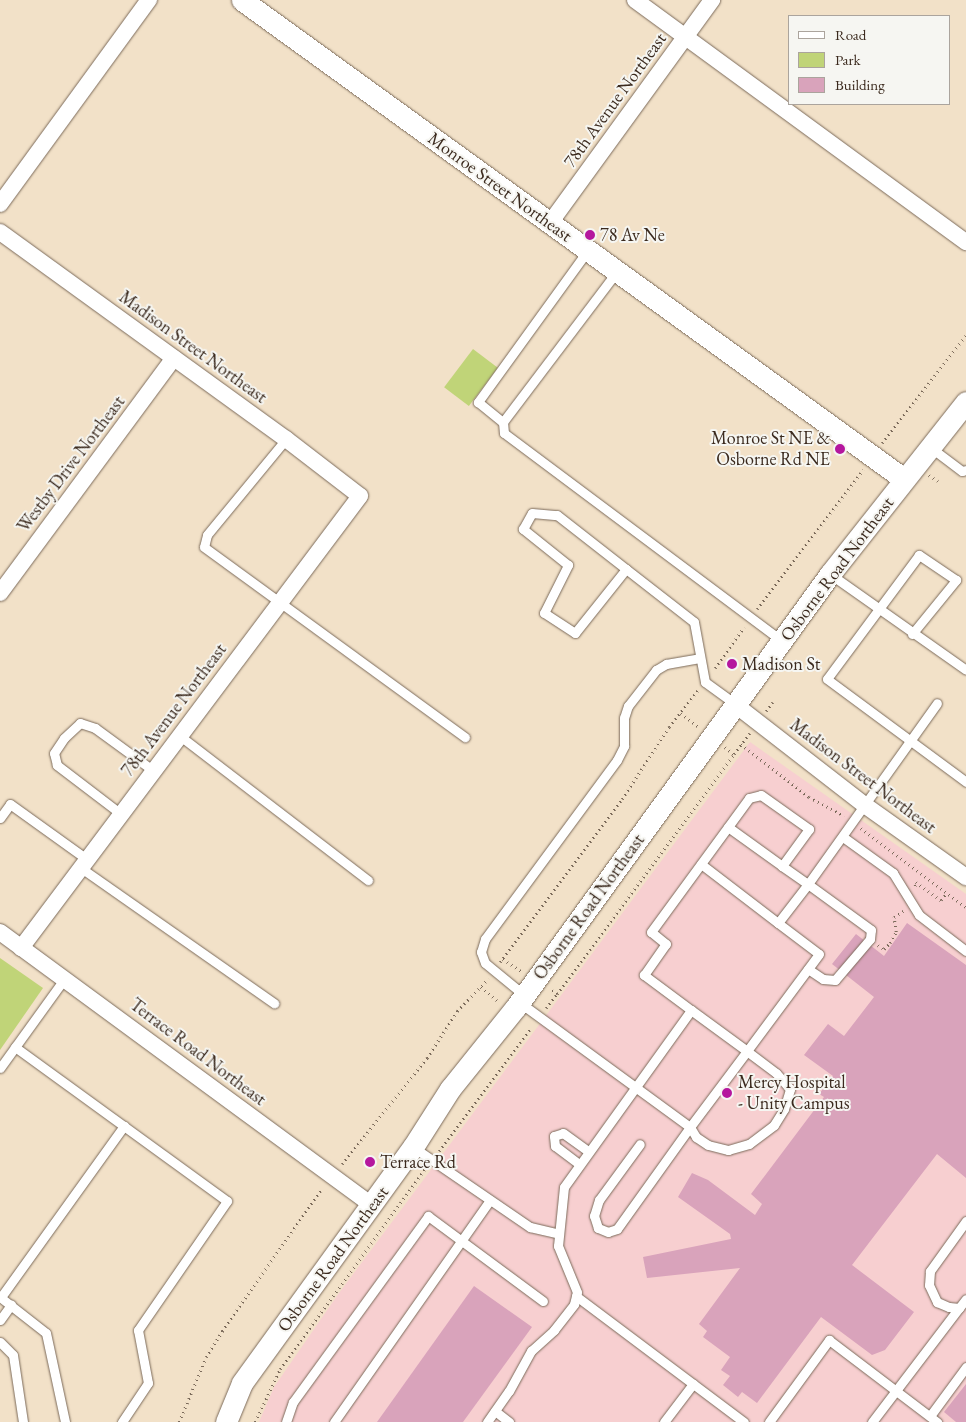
<!DOCTYPE html>
<style>
body{margin:0}
#map{position:relative;width:966px;height:1422px;overflow:hidden;background:#f2e1c8;font-family:"EB Garamond",serif}
div>[style]{position:absolute}
[style*='--x']{left:calc(var(--x)*1px);top:calc(var(--y)*1px);width:calc(var(--w)*1px);rotate:calc(var(--a)*1deg)}
.built>*{inset:0;background:#f7cfd0}
.green>*{inset:0;background:#c0d478;transform-origin:0 0}
.building>*{inset:0;background:#d9a3bb}
.path>*{height:2.5px;margin-top:-1.25px;transform-origin:0;background:repeating-linear-gradient(90deg,#7b6a5a 0 1px,transparent 0 5px)}
.roads{filter:drop-shadow(0 0 1px #7b6a5a) drop-shadow(0 0 1px #7b6a5a)}
.service>*{height:9px;margin:-4.5px;padding:0 4.5px;transform-origin:4.5px;border-radius:4.5px;background:#fff}
.minor>*{height:16px;margin:-8px;padding:0 8px;transform-origin:8px;border-radius:8px;background:#fff}
.tertiary>*{height:21px;margin:-10.5px;padding:0 10.5px;transform-origin:10.5px;border-radius:10.5px;background:#fff}
.dots>*{width:14px;height:14px;translate:-50% -50%;box-sizing:border-box;border:2px solid #f6f6f2;border-radius:50%}
span{translate:-50% -50%;white-space:nowrap;text-align:center;line-height:1.15;-webkit-text-stroke:4px #f6f6f2;paint-order:stroke}
.street-label{font-size:18px;color:#3b2a1e}
.poi-label{font-size:18px;color:#3b2a1e}
.left{translate:0 -50%;text-align:left}
.right{translate:-100% -50%;text-align:right}
.legend{position:absolute;left:788px;top:15px;width:162px;height:90px;box-sizing:border-box;background:#f6f6f2;border:1px solid #aba49d;margin:0;padding:6px 9px;list-style:none;font-size:15px;color:#3b2a1e}
.legend li{display:flex;align-items:center;gap:10px;height:25px}
.legend b{width:25px;border:1px solid #aba49d}
</style>
<div id="map">
<div class="built">
<i style="clip-path:polygon(750px 742px,966px 894px,966px 1422px,259px 1422px,274px 1387px,339px 1293px)"></i>
</div>
<div class="green">
<i style="left:473px;top:349px;width:31px;height:48px;rotate:37deg"></i>
<i style="clip-path:polygon(0 958px,43px 988px,0 1050px)"></i>
</div>
<div class="building">
<i style="clip-path:polygon(907px 923px,966px 965px,966px 1178px,937px 1154px,852px 1265px,914px 1312px,885px 1350px,872px 1355px,821px 1317px,757px 1403px,742px 1392px,738px 1397px,723px 1385px,730px 1376px,721px 1370px,730px 1357px,703px 1337px,707px 1331px,699px 1324px,740px 1268px,647px 1278px,643px 1257px,731px 1239px,730px 1234px,678px 1197px,692px 1173px,708px 1180px,755px 1215px,762px 1204px,751px 1194px,824px 1097px,819px 1094px,833px 1076px,804px 1055px,828px 1024px,844px 1036px,874px 997px,832px 964px,856px 934px,884px 956px)"></i>
<i style="clip-path:polygon(474px 1286px,532px 1327px,463px 1422px,377px 1422px)"></i>
<i style="clip-path:polygon(966px 1384px,966px 1422px,956px 1422px,944px 1412px)"></i>
</div>
<div class="path">
<i style="--x:882;--y:443;--w:137;--a:-52.1"></i>
<i style="--x:929;--y:475;--w:11;--a:34"></i>
<i style="--x:757;--y:609;--w:175;--a:-52.7"></i>
<i style="--x:715;--y:668;--w:50;--a:-54.7"></i>
<i style="--x:766;--y:711;--w:11;--a:-52"></i>
<i style="--x:681;--y:713;--w:23;--a:38"></i>
<i style="--x:741;--y:744;--w:86;--a:37.9"></i>
<i style="--x:809;--y:797;--w:40;--a:28"></i>
<i style="--x:725;--y:747;--w:11;--a:38"></i>
<i style="--x:734;--y:754;--w:26;--a:-53"></i>
<i style="--x:861;--y:828;--w:131;--a:37"></i>
<i style="--x:915;--y:886;--w:4;--a:-76"></i>
<i style="--x:916;--y:882;--w:31;--a:36"></i>
<i style="--x:941;--y:900;--w:8;--a:-50"></i>
<i style="--x:878;--y:945;--w:7;--a:34"></i>
<i style="--x:884;--y:949;--w:8;--a:-45"></i>
<i style="--x:890;--y:943;--w:13;--a:-61"></i>
<i style="--x:896;--y:932;--w:15;--a:-98"></i>
<i style="--x:894;--y:917;--w:11;--a:-34"></i>
<i style="--x:503;--y:959;--w:22;--a:34"></i>
<i style="--x:500;--y:962;--w:204;--a:-53.2"></i>
<i style="--x:622;--y:799;--w:86;--a:-56.9"></i>
<i style="--x:669;--y:727;--w:47;--a:-51.9"></i>
<i style="--x:481;--y:987;--w:23;--a:40"></i>
<i style="--x:557;--y:994;--w:298;--a:-53.6"></i>
<i style="--x:546;--y:1008;--w:18;--a:-52"></i>
<i style="--x:557;--y:994;--w:7;--a:-146"></i>
<i style="--x:439;--y:1151;--w:152;--a:-53.3"></i>
<i style="--x:342;--y:1164;--w:136;--a:-51.3"></i>
<i style="--x:427;--y:1058;--w:56;--a:-57.4"></i>
<i style="--x:457;--y:1011;--w:45;--a:-45.9"></i>
<i style="--x:179;--y:1422;--w:70;--a:-67.4"></i>
<i style="--x:206;--y:1357;--w:31;--a:-58"></i>
<i style="--x:222;--y:1331;--w:174;--a:-55"></i>
<i style="--x:255;--y:1422;--w:59;--a:-64.7"></i>
<i style="--x:280;--y:1369;--w:247;--a:-54.1"></i>
</div>
<div class="roads">
<div class="service">
<i style="--x:588;--y:250;--w:188;--a:125.9"></i>
<i style="--x:478;--y:402;--w:32;--a:39"></i>
<i style="--x:503;--y:422;--w:11;--a:85"></i>
<i style="--x:504;--y:433;--w:347;--a:36.8"></i>
<i style="--x:503;--y:422;--w:189;--a:-52.9"></i>
<i style="--x:286;--y:439;--w:124;--a:129.5"></i>
<i style="--x:207;--y:535;--w:12;--a:104"></i>
<i style="--x:204;--y:547;--w:323;--a:36.1"></i>
<i style="--x:930;--y:447;--w:40;--a:37"></i>
<i style="--x:962;--y:471;--w:4;--a:-14"></i>
<i style="--x:626;--y:569;--w:82;--a:128.6"></i>
<i style="--x:575;--y:633;--w:37;--a:-147"></i>
<i style="--x:544;--y:613;--w:54;--a:-63.4"></i>
<i style="--x:568;--y:565;--w:58;--a:-141.3"></i>
<i style="--x:523;--y:529;--w:18;--a:-61"></i>
<i style="--x:532;--y:513;--w:25;--a:5"></i>
<i style="--x:557;--y:515;--w:88;--a:38"></i>
<i style="--x:626;--y:569;--w:86;--a:37.9"></i>
<i style="--x:694;--y:622;--w:61;--a:79.6"></i>
<i style="--x:705;--y:682;--w:37;--a:36"></i>
<i style="--x:830;--y:574;--w:166;--a:35.2"></i>
<i style="--x:912;--y:634;--w:70;--a:-50.8"></i>
<i style="--x:956;--y:580;--w:45;--a:-146"></i>
<i style="--x:919;--y:555;--w:154;--a:126.6"></i>
<i style="--x:827;--y:679;--w:173;--a:36.5"></i>
<i style="--x:180;--y:736;--w:237;--a:37.5"></i>
<i style="--x:121;--y:814;--w:81;--a:-142.6"></i>
<i style="--x:57;--y:765;--w:12;--a:-104"></i>
<i style="--x:54;--y:753;--w:18;--a:-56"></i>
<i style="--x:64;--y:738;--w:22;--a:-43"></i>
<i style="--x:80;--y:723;--w:16;--a:18"></i>
<i style="--x:95;--y:728;--w:73;--a:36.1"></i>
<i style="--x:0;--y:818;--w:17;--a:-54"></i>
<i style="--x:10;--y:804;--w:96;--a:35.7"></i>
<i style="--x:728;--y:827;--w:67;--a:35.8"></i>
<i style="--x:843;--y:837;--w:62;--a:35.8"></i>
<i style="--x:893;--y:873;--w:49;--a:58.2"></i>
<i style="--x:919;--y:915;--w:59;--a:37.5"></i>
<i style="--x:701;--y:864;--w:97;--a:37.5"></i>
<i style="--x:81;--y:868;--w:236;--a:35"></i>
<i style="--x:808;--y:969;--w:18;--a:34"></i>
<i style="--x:823;--y:979;--w:12;--a:5"></i>
<i style="--x:835;--y:980;--w:54;--a:-49.5"></i>
<i style="--x:870;--y:939;--w:9;--a:-84"></i>
<i style="--x:871;--y:930;--w:78;--a:-143.9"></i>
<i style="--x:808;--y:884;--w:222;--a:-54.5"></i>
<i style="--x:524;--y:995;--w:50;--a:-140.6"></i>
<i style="--x:485;--y:963;--w:12;--a:-110"></i>
<i style="--x:481;--y:952;--w:14;--a:-73"></i>
<i style="--x:485;--y:939;--w:222;--a:-53.6"></i>
<i style="--x:617;--y:760;--w:16;--a:-63"></i>
<i style="--x:624;--y:746;--w:28;--a:-90"></i>
<i style="--x:624;--y:718;--w:13;--a:-72"></i>
<i style="--x:628;--y:706;--w:46;--a:-52.1"></i>
<i style="--x:656;--y:670;--w:12;--a:-31"></i>
<i style="--x:666;--y:664;--w:34;--a:-10"></i>
<i style="--x:519;--y:1002;--w:212;--a:36.2"></i>
<i style="--x:690;--y:1127;--w:12;--a:59"></i>
<i style="--x:696;--y:1137;--w:14;--a:34"></i>
<i style="--x:708;--y:1145;--w:21;--a:14"></i>
<i style="--x:728;--y:1150;--w:22;--a:-16"></i>
<i style="--x:749;--y:1144;--w:31;--a:-37"></i>
<i style="--x:774;--y:1125;--w:19;--a:-58"></i>
<i style="--x:784;--y:1109;--w:21;--a:-73"></i>
<i style="--x:790;--y:1089;--w:21;--a:-131"></i>
<i style="--x:776;--y:1073;--w:36;--a:-143"></i>
<i style="--x:747;--y:1051;--w:95;--a:126.9"></i>
<i style="--x:690;--y:1127;--w:125;--a:125.6"></i>
<i style="--x:617;--y:1229;--w:9;--a:162"></i>
<i style="--x:608;--y:1232;--w:11;--a:-158"></i>
<i style="--x:598;--y:1228;--w:13;--a:-108"></i>
<i style="--x:594;--y:1216;--w:17;--a:-73"></i>
<i style="--x:599;--y:1200;--w:69;--a:-53.8"></i>
<i style="--x:15;--y:1047;--w:262;--a:36"></i>
<i style="--x:227;--y:1201;--w:157;--a:124.6"></i>
<i style="--x:138;--y:1330;--w:54;--a:79.3"></i>
<i style="--x:148;--y:1383;--w:47;--a:123.7"></i>
<i style="--x:0;--y:1068;--w:111;--a:-54.2"></i>
<i style="--x:413;--y:1147;--w:142;--a:34.4"></i>
<i style="--x:530;--y:1227;--w:28;--a:13"></i>
<i style="--x:579;--y:1164;--w:30;--a:-143"></i>
<i style="--x:555;--y:1146;--w:10;--a:-96"></i>
<i style="--x:554;--y:1136;--w:9;--a:-18"></i>
<i style="--x:563;--y:1133;--w:31;--a:36"></i>
<i style="--x:966;--y:1221;--w:62;--a:125.8"></i>
<i style="--x:930;--y:1271;--w:14;--a:94"></i>
<i style="--x:929;--y:1285;--w:19;--a:65"></i>
<i style="--x:937;--y:1302;--w:13;--a:23"></i>
<i style="--x:949;--y:1307;--w:10;--a:6"></i>
<i style="--x:959;--y:1308;--w:11;--a:-52"></i>
<i style="--x:576;--y:1296;--w:210;--a:36.9"></i>
<i style="--x:0;--y:1297;--w:58;--a:38"></i>
<i style="--x:46;--y:1333;--w:91;--a:77.9"></i>
<i style="--x:1;--y:1297;--w:211;--a:-54.3"></i>
<i style="--x:0;--y:1320;--w:19;--a:-54"></i>
<i style="--x:0;--y:1342;--w:18;--a:45"></i>
<i style="--x:13;--y:1355;--w:68;--a:81.5"></i>
<i style="--x:495;--y:1411;--w:18;--a:38"></i>
<i style="--x:930;--y:1416;--w:61;--a:-53.7"></i>
<i style="--x:286;--y:1422;--w:21;--a:-71"></i>
<i style="--x:293;--y:1402;--w:230;--a:-54"></i>
<i style="--x:428;--y:1216;--w:143;--a:36.5"></i>
<i style="--x:334;--y:1422;--w:271;--a:-54.9"></i>
<i style="--x:487;--y:1422;--w:38;--a:-55"></i>
<i style="--x:509;--y:1391;--w:46;--a:-61.2"></i>
<i style="--x:531;--y:1351;--w:31;--a:-42"></i>
<i style="--x:554;--y:1330;--w:33;--a:-52"></i>
<i style="--x:574;--y:1304;--w:12;--a:-76"></i>
<i style="--x:577;--y:1292;--w:50;--a:-112.4"></i>
<i style="--x:558;--y:1246;--w:59;--a:-84.2"></i>
<i style="--x:564;--y:1187;--w:218;--a:-54.3"></i>
<i style="--x:691;--y:1010;--w:59;--a:-143.3"></i>
<i style="--x:644;--y:975;--w:38;--a:-55"></i>
<i style="--x:666;--y:944;--w:19;--a:-141"></i>
<i style="--x:651;--y:932;--w:166;--a:-53.8"></i>
<i style="--x:749;--y:798;--w:12;--a:-14"></i>
<i style="--x:761;--y:795;--w:59;--a:35.3"></i>
<i style="--x:809;--y:829;--w:46;--a:126.1"></i>
<i style="--x:782;--y:866;--w:32;--a:35"></i>
<i style="--x:808;--y:884;--w:49;--a:127.6"></i>
<i style="--x:778;--y:923;--w:51;--a:37.1"></i>
<i style="--x:819;--y:954;--w:121;--a:126.6"></i>
<i style="--x:747;--y:1051;--w:69;--a:-143.8"></i>
<i style="--x:664;--y:1422;--w:48;--a:-52.7"></i>
<i style="--x:769;--y:1422;--w:102;--a:-53.8"></i>
<i style="--x:829;--y:1340;--w:136;--a:37.2"></i>
<i style="--x:872;--y:1422;--w:143;--a:-52.7"></i>
</div>
<div class="minor">
<i style="--x:635;--y:0;--w:410;--a:36.2"></i>
<i style="--x:0;--y:204;--w:253;--a:-53.9"></i>
<i style="--x:550;--y:223;--w:276;--a:-54"></i>
<i style="--x:0;--y:232;--w:353;--a:35.9"></i>
<i style="--x:286;--y:439;--w:93;--a:37.6"></i>
<i style="--x:360;--y:496;--w:565;--a:126.87"></i>
<i style="--x:0;--y:593;--w:292;--a:-53.5"></i>
<i style="--x:737;--y:706;--w:163;--a:37.8"></i>
<i style="--x:866;--y:806;--w:123;--a:35.4"></i>
<i style="--x:0;--y:932;--w:461;--a:36.3"></i>
</div>
<div class="tertiary">
<i style="--x:242;--y:0;--w:817;--a:35.89"></i>
<i style="--x:226;--y:1422;--w:42;--a:-67.7"></i>
<i style="--x:242;--y:1383;--w:291;--a:-54.1"></i>
<i style="--x:413;--y:1147;--w:69;--a:-57.5"></i>
<i style="--x:450;--y:1089;--w:105;--a:-51.2"></i>
<i style="--x:516;--y:1007;--w:535;--a:-54.05"></i>
<i style="--x:830;--y:574;--w:219;--a:-51.7"></i>
</div>
</div>
<div class="dots">
<i style="left:590px;top:235px;background:#b5179e"></i>
<i style="left:840px;top:449px;background:#b5179e"></i>
<i style="left:732px;top:664px;background:#b5179e"></i>
<i style="left:727px;top:1093px;background:#b5179e"></i>
<i style="left:370px;top:1162px;background:#b5179e"></i>
</div>
<div class="street-label">
<span style="left:615px;top:100px;rotate:-54deg">78th Avenue Northeast</span>
<span style="left:500px;top:187px;rotate:36deg">Monroe Street Northeast</span>
<span style="left:193px;top:347px;rotate:36deg">Madison Street Northeast</span>
<span style="left:71px;top:464px;rotate:-53deg">Westby Drive Northeast</span>
<span style="left:837px;top:569px;rotate:-53deg">Osborne Road Northeast</span>
<span style="left:174px;top:710px;rotate:-53deg">78th Avenue Northeast</span>
<span style="left:863px;top:776px;rotate:37deg">Madison Street Northeast</span>
<span style="left:589px;top:907px;rotate:-54deg">Osborne Road Northeast</span>
<span style="left:198px;top:1052px;rotate:37deg">Terrace Road Northeast</span>
<span style="left:333px;top:1259px;rotate:-54deg">Osborne Road Northeast</span>
</div>
<div class="poi-label">
<span class="left" style="left:600px;top:235px">78 Av Ne</span>
<span class="right" style="left:830px;top:449px">Monroe St NE &amp;<br>Osborne Rd NE</span>
<span class="left" style="left:742px;top:664px">Madison St</span>
<span class="left" style="left:738px;top:1093px">Mercy Hospital<br>- Unity Campus</span>
<span class="left" style="left:380px;top:1162px">Terrace Rd</span>
</div>
<ul class="legend">
<li><b style="height:6px;background:#fff"></b>Road</li>
<li><b style="height:14px;background:#c0d478"></b>Park</li>
<li><b style="height:14px;background:#d9a3bb"></b>Building</li>
</ul>
</div>
